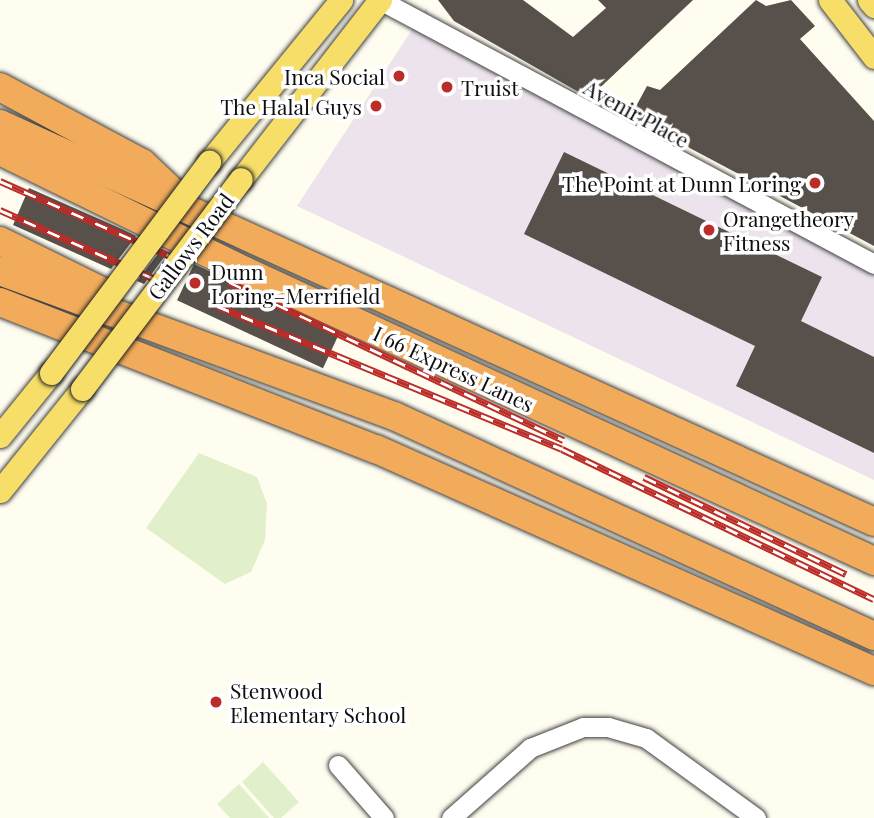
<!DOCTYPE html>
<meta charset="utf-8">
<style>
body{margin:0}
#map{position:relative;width:874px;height:818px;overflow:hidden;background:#fffdf0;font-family:"Playfair Display",serif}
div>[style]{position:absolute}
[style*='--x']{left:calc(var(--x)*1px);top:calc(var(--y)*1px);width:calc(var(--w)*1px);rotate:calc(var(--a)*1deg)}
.industrial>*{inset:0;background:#ece3ed}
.pitch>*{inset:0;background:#e1f0cb}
.building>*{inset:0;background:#57504b;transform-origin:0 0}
.roads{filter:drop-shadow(0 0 2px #414141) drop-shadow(0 0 2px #414141)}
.minor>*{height:19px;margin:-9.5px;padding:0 9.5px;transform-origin:9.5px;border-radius:9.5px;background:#fff}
.major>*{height:23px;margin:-11.5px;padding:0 11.5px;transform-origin:11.5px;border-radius:11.5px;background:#f6de69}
.highway>*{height:28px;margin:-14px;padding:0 14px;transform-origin:14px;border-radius:14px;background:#f1ab5b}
.rail>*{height:7px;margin-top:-3.5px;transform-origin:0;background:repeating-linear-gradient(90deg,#fff 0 13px,#bc2c28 0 26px);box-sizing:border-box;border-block:2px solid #bc2c28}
.bridges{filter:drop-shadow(0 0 2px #1f1f1f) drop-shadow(0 0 2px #1f1f1f)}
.major-bridge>*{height:23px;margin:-11.5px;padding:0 11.5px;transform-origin:11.5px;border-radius:11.5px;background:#f6de69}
.dots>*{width:19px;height:19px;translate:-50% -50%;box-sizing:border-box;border:4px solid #fff;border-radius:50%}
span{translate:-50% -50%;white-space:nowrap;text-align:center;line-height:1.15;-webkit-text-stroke:7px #fff;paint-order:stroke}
.poi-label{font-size:21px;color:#0e0e0e}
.right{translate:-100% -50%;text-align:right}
.left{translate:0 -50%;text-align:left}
.street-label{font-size:21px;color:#0e0e0e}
</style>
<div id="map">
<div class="industrial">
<i style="clip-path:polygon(426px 8px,432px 19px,874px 258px,874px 480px,297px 206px)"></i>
</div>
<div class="pitch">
<i style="clip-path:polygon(199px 453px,257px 477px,267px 504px,265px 540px,251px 572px,225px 584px,146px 528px)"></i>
<i style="clip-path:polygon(263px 762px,299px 802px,281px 818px,274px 818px,242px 782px)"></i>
<i style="clip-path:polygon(239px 784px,269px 818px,230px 818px,217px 804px)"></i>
</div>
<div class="building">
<i style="clip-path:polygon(438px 0,523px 0,573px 37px,606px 8px,598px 0,693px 0,589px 98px,454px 21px)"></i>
<i style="clip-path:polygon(756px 0,766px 6px,791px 0,815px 26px,800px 39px,874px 121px,874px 246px,637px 120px,634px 110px,647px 86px,660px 90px)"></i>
<i style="clip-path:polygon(564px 152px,822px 277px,801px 321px,874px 357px,874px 453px,736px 386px,755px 346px,524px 234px)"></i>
<i style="clip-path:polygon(29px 188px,124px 230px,136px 236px,111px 269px,13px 225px)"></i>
<i style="clip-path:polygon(162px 249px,168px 252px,144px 284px,137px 281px)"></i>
<i style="left:194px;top:264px;width:161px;height:40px;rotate:25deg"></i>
</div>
<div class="roads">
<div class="minor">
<i style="--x:380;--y:0;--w:560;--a:28.12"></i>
<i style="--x:338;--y:765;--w:70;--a:49"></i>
<i style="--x:451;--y:818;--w:106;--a:-41.5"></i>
<i style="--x:530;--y:748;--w:57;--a:-21.6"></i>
<i style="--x:583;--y:727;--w:25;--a:0"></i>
<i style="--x:608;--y:727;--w:40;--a:16"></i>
<i style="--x:646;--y:738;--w:136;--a:36"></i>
</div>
<div class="major">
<i style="--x:830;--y:0;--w:72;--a:52.3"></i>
<i style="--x:869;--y:0;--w:8;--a:50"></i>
<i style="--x:209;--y:162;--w:209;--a:-50.8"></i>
<i style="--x:241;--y:179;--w:227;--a:-52.2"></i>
<i style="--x:0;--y:436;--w:81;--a:-51"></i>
<i style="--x:0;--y:491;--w:131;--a:-51.2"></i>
</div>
<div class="highway">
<i style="--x:0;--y:87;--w:161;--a:28.2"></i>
<i style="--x:142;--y:163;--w:50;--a:43.4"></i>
<i style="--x:0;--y:124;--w:960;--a:24.48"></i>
<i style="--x:0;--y:151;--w:273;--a:26.1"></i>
<i style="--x:245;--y:271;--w:693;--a:24.75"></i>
<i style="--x:0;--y:241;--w:113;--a:26.3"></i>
<i style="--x:0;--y:271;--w:420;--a:20.2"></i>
<i style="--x:394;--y:416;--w:528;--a:24.62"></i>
<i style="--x:0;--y:302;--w:404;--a:21.4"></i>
<i style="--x:376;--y:449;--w:545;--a:24.03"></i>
</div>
</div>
<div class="rail">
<i style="--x:0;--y:181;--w:198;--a:23.8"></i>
<i style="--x:0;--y:210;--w:182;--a:24"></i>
<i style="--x:229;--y:282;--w:370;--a:25.3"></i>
<i style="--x:217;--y:306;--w:373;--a:22.5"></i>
<i style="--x:562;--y:449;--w:346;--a:25.7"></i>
<i style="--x:644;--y:477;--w:224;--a:25.7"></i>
</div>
<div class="bridges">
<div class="major-bridge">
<i style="--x:51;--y:373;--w:264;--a:-53.2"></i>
<i style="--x:82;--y:389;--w:263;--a:-52.9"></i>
</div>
</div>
<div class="dots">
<i style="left:399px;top:76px;background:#bc2c28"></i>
<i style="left:447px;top:87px;background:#bc2c28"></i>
<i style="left:376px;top:106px;background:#bc2c28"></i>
<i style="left:815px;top:183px;background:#bc2c28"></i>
<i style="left:709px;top:230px;background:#bc2c28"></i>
<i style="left:195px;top:283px;background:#bc2c28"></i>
<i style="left:216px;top:702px;background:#bc2c28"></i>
</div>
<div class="poi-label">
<span class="right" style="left:385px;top:76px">Inca Social</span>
<span class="left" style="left:461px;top:87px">Truist</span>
<span class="right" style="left:362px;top:106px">The Halal Guys</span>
<span class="right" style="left:801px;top:183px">The Point at Dunn Loring</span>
<span class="left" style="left:723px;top:230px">Orangetheory<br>Fitness</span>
<span class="left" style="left:211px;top:283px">Dunn<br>Loring–Merrifield</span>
<span class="left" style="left:230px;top:702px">Stenwood<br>Elementary School</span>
</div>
<div class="street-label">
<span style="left:637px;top:113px;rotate:29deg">Avenir Place</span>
<span style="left:190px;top:246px;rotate:-53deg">Gallows Road</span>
<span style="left:454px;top:368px;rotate:25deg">I 66 Express Lanes</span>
</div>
</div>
